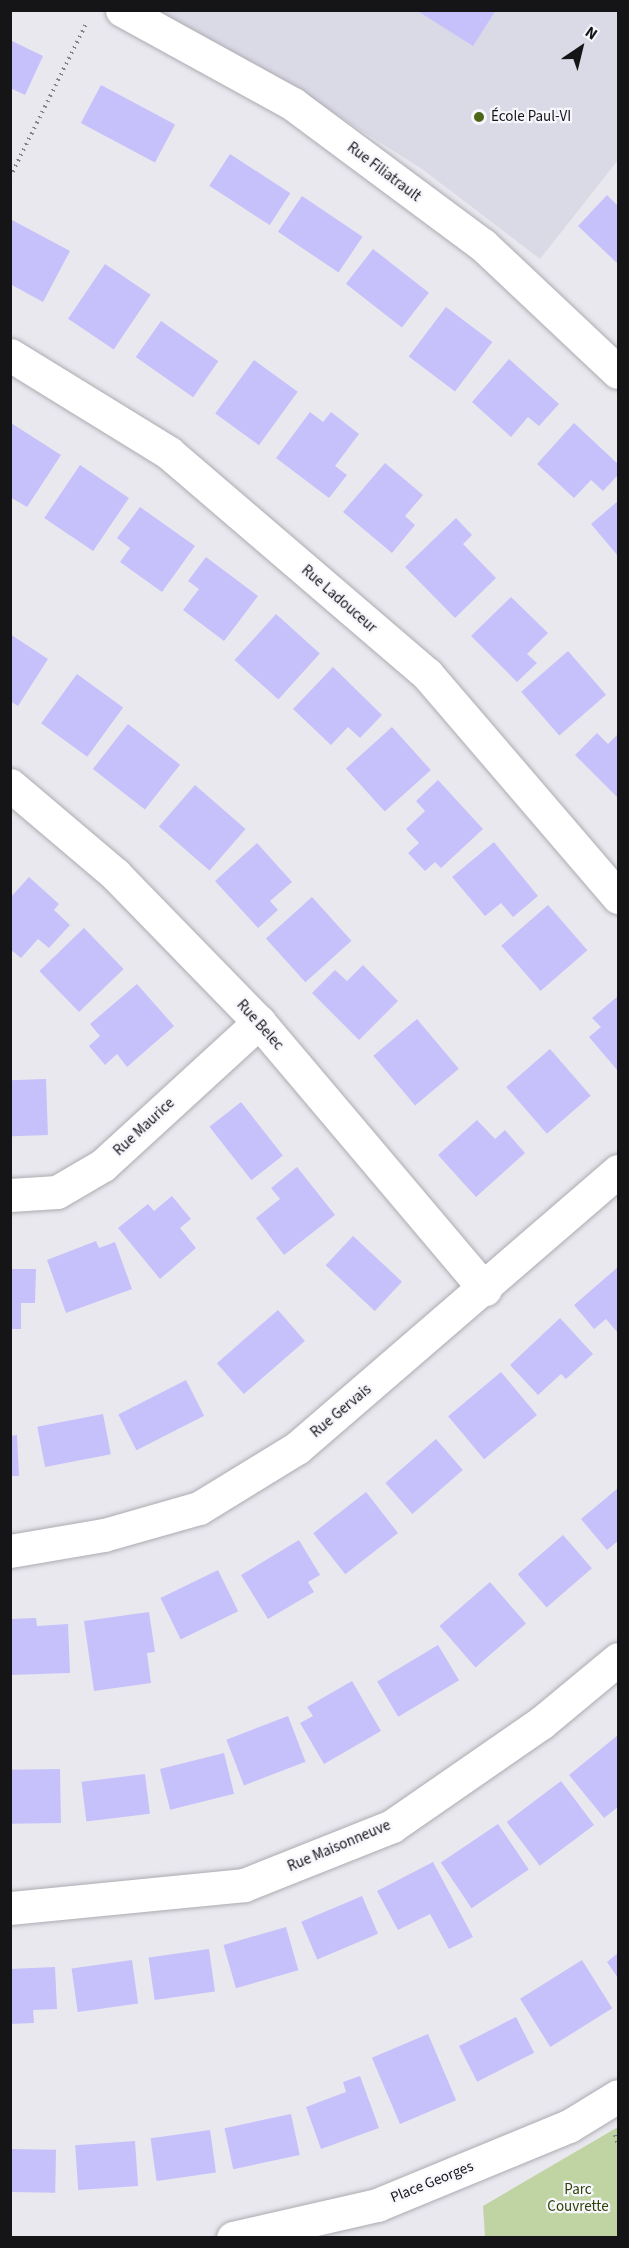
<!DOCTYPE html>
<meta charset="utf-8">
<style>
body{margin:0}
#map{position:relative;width:629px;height:2248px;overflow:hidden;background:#e9e8ef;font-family:"Source Sans 3",sans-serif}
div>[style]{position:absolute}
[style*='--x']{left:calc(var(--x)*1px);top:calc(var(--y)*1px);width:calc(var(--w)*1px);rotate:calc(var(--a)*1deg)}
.built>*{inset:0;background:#dad9e6}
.green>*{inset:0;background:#bfd4a2}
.building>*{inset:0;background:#c6c1fa;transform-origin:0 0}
.path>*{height:4px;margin-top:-2px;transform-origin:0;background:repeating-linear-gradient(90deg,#838287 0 1.5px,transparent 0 6px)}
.roads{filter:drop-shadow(0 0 2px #ababb1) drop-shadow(0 0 2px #ababb1)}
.minor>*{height:33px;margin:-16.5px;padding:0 16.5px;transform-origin:16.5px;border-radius:16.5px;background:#fff}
.dots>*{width:16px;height:16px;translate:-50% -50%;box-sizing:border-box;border:3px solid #f6f6fc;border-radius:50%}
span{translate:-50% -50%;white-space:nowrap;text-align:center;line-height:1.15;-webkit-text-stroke:4.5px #f6f6fc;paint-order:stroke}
.poi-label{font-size:15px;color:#151517}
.left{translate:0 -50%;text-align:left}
.street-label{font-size:15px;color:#151517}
.park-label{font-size:15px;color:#2e4203}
.frame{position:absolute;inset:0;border:12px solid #151517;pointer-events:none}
.north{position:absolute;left:551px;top:18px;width:60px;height:60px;-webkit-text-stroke:4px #f6f6fc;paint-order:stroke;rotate:35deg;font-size:16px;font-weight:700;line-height:24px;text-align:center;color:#151517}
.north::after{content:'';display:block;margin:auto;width:21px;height:27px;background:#151517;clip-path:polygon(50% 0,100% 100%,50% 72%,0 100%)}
</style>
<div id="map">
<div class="built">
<i style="clip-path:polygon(159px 11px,618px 11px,618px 160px,540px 259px,422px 169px,271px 73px)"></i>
</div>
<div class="green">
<i style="clip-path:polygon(618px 2127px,618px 2237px,485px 2237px,483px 2206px)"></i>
</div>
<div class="building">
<i style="clip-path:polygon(416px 10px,496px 10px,473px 46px)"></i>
<i style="clip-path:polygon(10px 40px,43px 56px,25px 95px,10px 88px)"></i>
<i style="left:101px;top:85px;width:84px;height:43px;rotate:28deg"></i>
<i style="left:230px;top:154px;width:72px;height:38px;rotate:33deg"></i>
<i style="clip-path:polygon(607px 195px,618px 206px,618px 264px,578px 226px)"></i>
<i style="left:302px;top:196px;width:73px;height:43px;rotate:34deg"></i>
<i style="clip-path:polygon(10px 219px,70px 251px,43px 302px,10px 284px)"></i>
<i style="left:373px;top:249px;width:71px;height:44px;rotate:38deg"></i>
<i style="left:105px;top:264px;width:55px;height:66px;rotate:34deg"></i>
<i style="left:446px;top:307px;width:58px;height:62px;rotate:37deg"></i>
<i style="left:161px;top:321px;width:70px;height:44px;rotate:35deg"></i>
<i style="clip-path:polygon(509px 359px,559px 404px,539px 426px,528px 417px,511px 437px,472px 402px)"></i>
<i style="left:254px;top:360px;width:54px;height:66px;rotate:36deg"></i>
<i style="clip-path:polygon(310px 412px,323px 422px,331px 412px,359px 434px,335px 466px,347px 475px,329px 498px,276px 458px)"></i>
<i style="clip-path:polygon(11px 423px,61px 455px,27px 507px,10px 497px)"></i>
<i style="clip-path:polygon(574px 423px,618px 464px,618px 475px,603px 491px,591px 480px,574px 498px,537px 464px)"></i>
<i style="clip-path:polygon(385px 463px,423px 495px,405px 516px,415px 525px,392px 553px,343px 512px)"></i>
<i style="left:80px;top:465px;width:59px;height:64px;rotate:34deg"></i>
<i style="clip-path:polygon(618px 501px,618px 556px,591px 524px)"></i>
<i style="clip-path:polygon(140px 507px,195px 546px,162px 592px,120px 562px,130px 548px,117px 538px)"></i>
<i style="clip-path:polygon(456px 518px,472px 535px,463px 544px,496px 578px,455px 618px,405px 567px)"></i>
<i style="clip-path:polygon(206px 557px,258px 596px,224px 641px,183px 610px,199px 589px,188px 581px)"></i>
<i style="clip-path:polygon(511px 597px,548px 633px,527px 654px,537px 663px,517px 682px,471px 636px)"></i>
<i style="left:276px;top:614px;width:59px;height:62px;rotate:42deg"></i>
<i style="clip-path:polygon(10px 634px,48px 659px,18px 706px,10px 701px)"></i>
<i style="left:568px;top:651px;width:58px;height:62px;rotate:49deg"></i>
<i style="clip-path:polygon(333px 667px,382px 715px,360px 738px,348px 727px,331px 745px,293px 709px)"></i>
<i style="left:77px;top:674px;width:57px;height:61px;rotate:36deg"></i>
<i style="left:128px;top:724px;width:66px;height:57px;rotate:38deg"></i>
<i style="left:392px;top:727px;width:58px;height:62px;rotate:48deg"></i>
<i style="clip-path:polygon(597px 733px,608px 744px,618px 734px,618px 798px,575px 755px)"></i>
<i style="clip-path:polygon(438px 780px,483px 829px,441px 868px,435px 862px,425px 871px,408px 853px,419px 843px,406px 829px,425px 811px,416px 801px)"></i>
<i style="left:195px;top:785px;width:67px;height:55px;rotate:41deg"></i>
<i style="clip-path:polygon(494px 842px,538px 896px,513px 917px,501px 903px,485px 916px,452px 877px)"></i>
<i style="clip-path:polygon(257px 843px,292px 882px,270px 901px,278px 910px,258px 928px,215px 881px)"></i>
<i style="clip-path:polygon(29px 877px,59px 904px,54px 910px,70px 925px,49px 948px,38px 939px,21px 958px,10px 949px,10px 898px)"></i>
<i style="left:312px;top:897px;width:59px;height:62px;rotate:48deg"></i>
<i style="left:548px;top:905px;width:60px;height:62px;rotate:49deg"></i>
<i style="left:84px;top:928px;width:57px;height:62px;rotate:46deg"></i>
<i style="clip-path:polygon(363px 965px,398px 1001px,359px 1040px,312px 993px,335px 970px,347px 981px)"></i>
<i style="clip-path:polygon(137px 984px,174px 1026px,127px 1067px,117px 1054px,105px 1065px,89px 1046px,100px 1036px,90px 1024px)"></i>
<i style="clip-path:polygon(618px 996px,618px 1071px,589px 1037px,601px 1027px,592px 1018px)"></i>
<i style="left:417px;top:1019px;width:65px;height:57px;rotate:50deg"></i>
<i style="left:550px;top:1049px;width:62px;height:58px;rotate:49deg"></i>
<i style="left:46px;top:1079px;width:56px;height:36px;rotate:88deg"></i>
<i style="left:241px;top:1102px;width:68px;height:40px;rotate:52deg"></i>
<i style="clip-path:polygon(477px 1120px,495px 1139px,505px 1130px,525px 1153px,476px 1197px,438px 1155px)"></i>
<i style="clip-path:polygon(297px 1167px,335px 1215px,284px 1255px,256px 1218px,280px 1199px,271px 1188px)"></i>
<i style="clip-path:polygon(172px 1196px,191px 1219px,180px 1228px,196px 1248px,160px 1279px,118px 1228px,148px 1204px,154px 1211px)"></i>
<i style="left:353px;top:1236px;width:67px;height:40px;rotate:43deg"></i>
<i style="clip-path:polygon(96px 1241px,99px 1248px,115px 1242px,132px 1289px,66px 1313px,47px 1260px)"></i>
<i style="clip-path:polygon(618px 1267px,618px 1333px,606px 1319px,594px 1329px,574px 1305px)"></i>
<i style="clip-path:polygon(10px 1269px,36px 1269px,35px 1303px,21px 1303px,21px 1329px,10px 1329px)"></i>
<i style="left:278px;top:1310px;width:41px;height:81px;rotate:49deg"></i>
<i style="clip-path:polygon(560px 1318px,593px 1354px,566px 1379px,561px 1374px,538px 1395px,510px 1365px)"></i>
<i style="left:501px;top:1372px;width:56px;height:69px;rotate:50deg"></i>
<i style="left:186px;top:1380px;width:40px;height:76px;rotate:63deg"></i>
<i style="left:103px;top:1414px;width:41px;height:67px;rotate:79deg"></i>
<i style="clip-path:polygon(17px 1435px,19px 1476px,10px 1476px,10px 1436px)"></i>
<i style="left:436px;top:1439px;width:41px;height:67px;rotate:49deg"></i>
<i style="clip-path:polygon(618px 1488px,618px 1541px,607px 1550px,581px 1519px)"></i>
<i style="left:366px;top:1492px;width:52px;height:67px;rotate:52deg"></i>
<i style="left:563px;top:1535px;width:44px;height:60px;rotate:49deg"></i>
<i style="clip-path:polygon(299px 1540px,320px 1575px,308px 1582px,314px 1592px,268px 1619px,241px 1575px)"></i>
<i style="left:218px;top:1570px;width:46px;height:64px;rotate:64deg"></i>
<i style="left:490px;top:1582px;width:55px;height:67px;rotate:49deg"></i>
<i style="clip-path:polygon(149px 1612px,155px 1652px,147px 1653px,151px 1683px,94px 1691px,84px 1621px)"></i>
<i style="clip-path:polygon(36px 1618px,37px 1626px,68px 1624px,70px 1673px,10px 1675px,10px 1619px)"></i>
<i style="left:438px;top:1645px;width:41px;height:71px;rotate:59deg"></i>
<i style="clip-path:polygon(352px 1681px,381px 1731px,324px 1764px,300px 1723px,313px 1716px,307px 1707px)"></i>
<i style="left:288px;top:1716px;width:49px;height:66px;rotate:69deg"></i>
<i style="clip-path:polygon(618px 1735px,618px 1807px,604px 1818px,569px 1775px)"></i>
<i style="left:224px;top:1753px;width:42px;height:66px;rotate:76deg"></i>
<i style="left:60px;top:1769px;width:54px;height:50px;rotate:89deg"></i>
<i style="left:145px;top:1774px;width:40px;height:64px;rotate:83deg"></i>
<i style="left:561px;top:1781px;width:55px;height:68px;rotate:53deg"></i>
<i style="left:498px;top:1824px;width:55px;height:69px;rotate:56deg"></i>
<i style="clip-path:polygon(433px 1862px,473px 1937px,449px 1949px,430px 1914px,398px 1930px,377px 1891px)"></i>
<i style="left:362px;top:1896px;width:41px;height:66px;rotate:67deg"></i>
<i style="left:286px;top:1927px;width:45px;height:65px;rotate:74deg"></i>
<i style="left:209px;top:1949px;width:43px;height:61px;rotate:82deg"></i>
<i style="clip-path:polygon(618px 1953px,618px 1978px,607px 1962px)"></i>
<i style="left:132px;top:1960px;width:44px;height:61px;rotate:82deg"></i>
<i style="left:582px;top:1960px;width:57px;height:73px;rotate:58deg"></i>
<i style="clip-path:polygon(55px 1967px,57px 2009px,33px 2010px,34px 2023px,10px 2024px,10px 1969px)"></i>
<i style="left:516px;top:2017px;width:40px;height:64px;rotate:63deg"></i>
<i style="left:428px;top:2034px;width:72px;height:61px;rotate:67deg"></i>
<i style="clip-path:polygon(360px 2076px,379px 2128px,321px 2149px,306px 2107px,346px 2092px,343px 2082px)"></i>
<i style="left:291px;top:2114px;width:42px;height:68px;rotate:78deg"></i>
<i style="left:210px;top:2130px;width:43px;height:60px;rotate:82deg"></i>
<i style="left:135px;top:2141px;width:45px;height:60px;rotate:86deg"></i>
<i style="left:10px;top:2149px;width:46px;height:43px;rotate:1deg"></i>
</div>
<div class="path">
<i style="--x:10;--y:177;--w:173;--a:-63.6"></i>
<i style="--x:615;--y:2135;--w:10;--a:73"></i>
</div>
<div class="roads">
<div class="minor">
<i style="--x:122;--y:10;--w:195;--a:28.8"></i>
<i style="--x:293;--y:104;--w:237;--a:36.6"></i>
<i style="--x:483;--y:245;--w:185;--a:43.3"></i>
<i style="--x:10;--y:355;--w:187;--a:31.6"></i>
<i style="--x:169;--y:453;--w:340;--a:40.6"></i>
<i style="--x:427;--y:674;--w:294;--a:49.4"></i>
<i style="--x:10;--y:785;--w:138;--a:40.3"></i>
<i style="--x:115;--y:874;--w:206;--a:45.8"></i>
<i style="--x:259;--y:1022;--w:350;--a:49.8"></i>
<i style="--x:10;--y:1195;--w:47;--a:-3.7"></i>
<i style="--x:57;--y:1192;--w:53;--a:-30.4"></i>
<i style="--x:103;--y:1165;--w:212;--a:-42.5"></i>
<i style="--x:10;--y:1551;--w:95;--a:-9.7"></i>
<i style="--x:104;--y:1535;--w:99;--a:-15.9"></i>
<i style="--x:199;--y:1508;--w:115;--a:-31.5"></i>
<i style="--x:297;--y:1448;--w:424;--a:-40.8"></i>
<i style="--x:10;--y:1908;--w:235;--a:-5.6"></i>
<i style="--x:244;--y:1885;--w:159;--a:-21.7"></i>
<i style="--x:392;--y:1826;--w:181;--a:-34.7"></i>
<i style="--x:541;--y:1723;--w:100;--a:-39.7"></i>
<i style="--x:233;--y:2238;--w:148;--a:-12.9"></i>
<i style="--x:377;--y:2205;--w:208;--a:-22.4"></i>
<i style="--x:569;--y:2126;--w:57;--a:-31.5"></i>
</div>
</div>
<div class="dots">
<i style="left:479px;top:117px;background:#4b6617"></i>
</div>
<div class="poi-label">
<span class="left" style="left:491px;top:117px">École Paul-VI</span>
</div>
<div class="street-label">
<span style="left:384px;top:172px;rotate:37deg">Rue Filiatrault</span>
<span style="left:339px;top:599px;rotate:41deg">Rue Ladouceur</span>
<span style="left:260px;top:1025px;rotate:48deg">Rue Belec</span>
<span style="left:144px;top:1127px;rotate:-43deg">Rue Maurice</span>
<span style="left:341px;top:1411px;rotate:-40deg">Rue Gervais</span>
<span style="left:339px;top:1846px;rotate:-23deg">Rue Maisonneuve</span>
<span style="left:432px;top:2182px;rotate:-22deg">Place Georges</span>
</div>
<div class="park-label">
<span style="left:578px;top:2198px">Parc<br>Couvrette</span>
</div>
<div class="frame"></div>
<div class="north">N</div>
</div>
